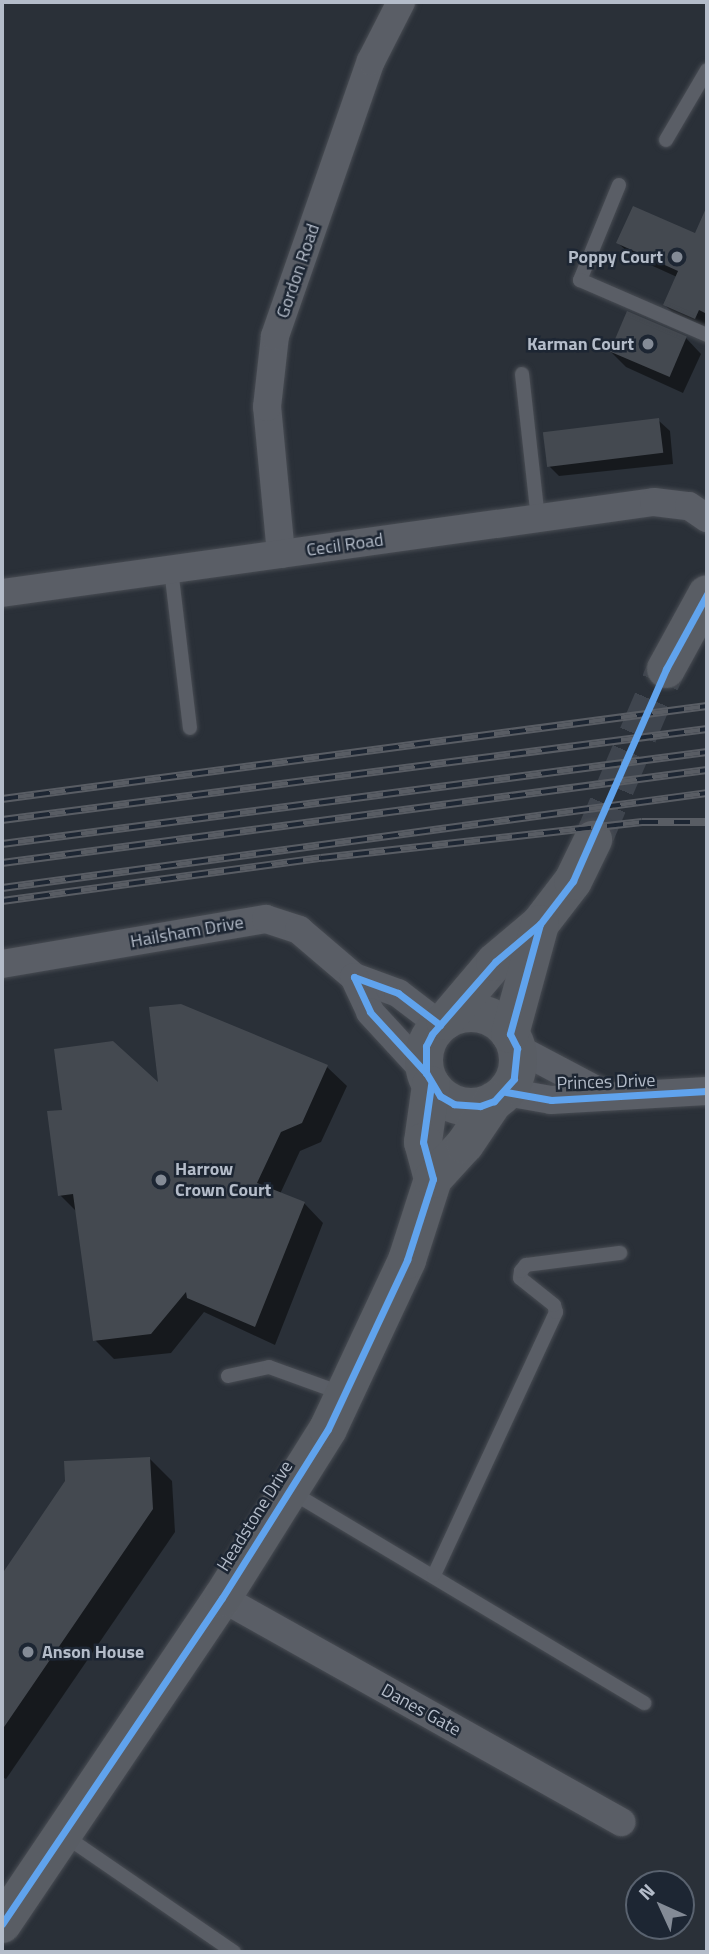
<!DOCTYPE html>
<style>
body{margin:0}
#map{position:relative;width:709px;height:1954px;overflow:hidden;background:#2a3038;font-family:"Titillium Web",sans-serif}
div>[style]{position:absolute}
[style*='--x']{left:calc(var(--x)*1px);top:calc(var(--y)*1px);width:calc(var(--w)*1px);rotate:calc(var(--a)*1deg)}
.shadow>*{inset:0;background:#0007}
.building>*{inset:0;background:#444950;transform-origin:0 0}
.secondary-tunnel>*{height:38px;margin-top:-19px;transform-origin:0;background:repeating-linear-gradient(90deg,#3f454e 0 38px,transparent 0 57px)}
.roads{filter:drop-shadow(0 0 2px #484c53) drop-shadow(0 0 2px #484c53)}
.lane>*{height:14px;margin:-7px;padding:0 7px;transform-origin:7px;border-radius:7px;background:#5a5e66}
.street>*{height:28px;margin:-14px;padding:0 14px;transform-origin:14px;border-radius:14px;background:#5a5e66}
.secondary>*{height:38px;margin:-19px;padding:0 19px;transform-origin:19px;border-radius:19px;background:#595d64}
.secondary>.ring{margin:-19px;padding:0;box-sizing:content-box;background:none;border:38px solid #595d64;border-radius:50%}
.rail>*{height:8px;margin-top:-4px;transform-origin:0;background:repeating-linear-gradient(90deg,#1d2633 0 16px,#595d64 0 32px);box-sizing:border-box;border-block:2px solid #595d64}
.cycleway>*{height:7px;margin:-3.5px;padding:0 3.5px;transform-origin:3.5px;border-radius:3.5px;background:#60a3ed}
.dots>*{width:19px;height:19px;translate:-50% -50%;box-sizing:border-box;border:4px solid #1d2633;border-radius:50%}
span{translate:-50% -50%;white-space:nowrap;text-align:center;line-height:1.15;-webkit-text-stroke:5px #1d2633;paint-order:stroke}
.poi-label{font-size:18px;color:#b4bcc9;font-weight:700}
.right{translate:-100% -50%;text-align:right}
.left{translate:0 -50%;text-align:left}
.street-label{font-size:18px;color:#b4bcc9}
.frame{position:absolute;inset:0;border:4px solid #b4bcc9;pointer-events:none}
.north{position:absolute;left:625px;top:1870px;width:70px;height:70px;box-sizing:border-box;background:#1d2633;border:2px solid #59626f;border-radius:50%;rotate:315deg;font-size:19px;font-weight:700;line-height:28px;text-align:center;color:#b4bcc9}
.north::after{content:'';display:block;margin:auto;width:24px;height:32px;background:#848b96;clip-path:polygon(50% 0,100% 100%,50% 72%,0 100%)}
</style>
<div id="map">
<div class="shadow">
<i style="clip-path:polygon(707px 230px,707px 332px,680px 320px,665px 305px,677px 277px,633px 257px,618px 243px,703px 239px)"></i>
<i style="clip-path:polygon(686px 338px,701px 354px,683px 393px,626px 367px,610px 351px)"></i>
<i style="clip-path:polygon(658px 420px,670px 431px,673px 464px,559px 476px,548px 465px)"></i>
<i style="clip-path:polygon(181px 1005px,327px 1067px,347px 1086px,321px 1142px,300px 1151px,280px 1194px,304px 1203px,323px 1223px,275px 1345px,204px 1312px,171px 1353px,114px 1359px,95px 1340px,78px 1213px,60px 1195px,64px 1111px,160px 1086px)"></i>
<i style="clip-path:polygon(149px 1458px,172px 1481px,175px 1532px,6px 1779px,2px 1777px,2px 1577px,67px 1482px)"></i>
</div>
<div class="building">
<i style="clip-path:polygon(633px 206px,695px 233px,707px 206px,707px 314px,699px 310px,695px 319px,663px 305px,678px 271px,616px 243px)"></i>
<i style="left:627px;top:311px;width:65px;height:44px;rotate:23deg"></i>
<i style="left:659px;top:418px;width:35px;height:117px;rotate:83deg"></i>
<i style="clip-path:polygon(181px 1004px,328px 1065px,302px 1123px,281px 1132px,257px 1183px,305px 1202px,255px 1327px,187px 1298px,186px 1292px,151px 1334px,93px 1341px,73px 1194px,58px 1196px,47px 1111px,62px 1110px,54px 1049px,113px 1041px,158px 1082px,149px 1007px)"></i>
<i style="clip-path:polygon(150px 1457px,153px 1509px,2px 1730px,2px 1574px,65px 1481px,64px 1461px)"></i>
</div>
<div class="secondary-tunnel">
<i style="--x:593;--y:840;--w:186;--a:-66.9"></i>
</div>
<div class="roads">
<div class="lane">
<i style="--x:666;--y:140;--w:81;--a:-59.6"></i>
<i style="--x:619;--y:185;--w:103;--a:112.3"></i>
<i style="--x:580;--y:280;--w:138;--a:23.4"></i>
<i style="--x:522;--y:374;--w:145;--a:83.7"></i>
<i style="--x:171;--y:569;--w:160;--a:83.2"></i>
<i style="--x:228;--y:1376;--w:42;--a:-12.4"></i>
<i style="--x:269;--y:1367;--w:80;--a:19.8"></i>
<i style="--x:290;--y:1491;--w:413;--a:30.9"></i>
<i style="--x:434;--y:1575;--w:290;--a:-65.1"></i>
<i style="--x:556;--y:1312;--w:7;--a:-106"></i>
<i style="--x:554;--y:1305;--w:43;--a:-141.5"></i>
<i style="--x:520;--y:1278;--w:7;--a:-82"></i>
<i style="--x:521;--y:1271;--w:8;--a:-50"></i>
<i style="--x:526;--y:1265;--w:95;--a:-7.3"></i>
<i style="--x:65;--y:1836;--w:205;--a:34.5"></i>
</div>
<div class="street">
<i style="--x:281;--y:554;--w:148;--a:-95.4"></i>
<i style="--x:267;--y:407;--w:71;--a:-83.6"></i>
<i style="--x:275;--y:336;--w:291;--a:-70.8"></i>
<i style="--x:371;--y:61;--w:66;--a:-63"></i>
<i style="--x:2;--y:593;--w:658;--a:-7.95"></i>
<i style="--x:654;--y:502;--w:35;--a:7"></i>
<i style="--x:689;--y:506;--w:22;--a:34"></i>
<i style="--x:2;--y:964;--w:268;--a:-9.7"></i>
<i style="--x:266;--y:919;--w:35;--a:18"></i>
<i style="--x:299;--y:930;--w:72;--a:40.5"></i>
<i style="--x:354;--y:977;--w:47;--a:20"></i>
<i style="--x:398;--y:993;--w:53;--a:37.3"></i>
<i style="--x:354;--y:977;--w:38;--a:65"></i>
<i style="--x:370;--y:1012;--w:83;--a:47.4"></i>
<i style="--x:517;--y:1048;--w:98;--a:27.9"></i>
<i style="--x:506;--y:1092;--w:46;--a:10.1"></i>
<i style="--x:551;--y:1100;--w:156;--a:-3.3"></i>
<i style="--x:222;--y:1598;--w:458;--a:29.3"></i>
</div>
<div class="secondary">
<i style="--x:666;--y:669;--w:85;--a:-61.3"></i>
<i class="ring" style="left:424px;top:1013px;width:56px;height:56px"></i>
<i style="--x:445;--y:1021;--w:77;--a:-49.7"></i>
<i style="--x:495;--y:962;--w:59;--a:-40.2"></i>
<i style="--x:540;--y:924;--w:54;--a:-52.5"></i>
<i style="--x:573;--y:881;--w:46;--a:-64"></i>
<i style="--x:510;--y:1034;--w:114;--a:-74.7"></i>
<i style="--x:431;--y:1085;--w:58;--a:98"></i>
<i style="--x:423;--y:1142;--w:38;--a:75"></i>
<i style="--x:2;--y:1924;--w:393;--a:-56"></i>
<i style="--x:222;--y:1598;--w:199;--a:-57.9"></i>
<i style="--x:328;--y:1429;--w:187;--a:-64.9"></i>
<i style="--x:407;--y:1260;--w:85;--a:-72.2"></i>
<i style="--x:433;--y:1179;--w:47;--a:-47.6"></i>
<i style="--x:465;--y:1144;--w:52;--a:-56"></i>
</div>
</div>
<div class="rail">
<i style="--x:2;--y:799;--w:711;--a:-7.51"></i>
<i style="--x:2;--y:820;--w:711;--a:-7.35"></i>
<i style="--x:2;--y:844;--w:711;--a:-7.43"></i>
<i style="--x:2;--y:863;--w:711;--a:-7.51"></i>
<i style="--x:2;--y:888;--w:711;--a:-7.67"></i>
<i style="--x:2;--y:901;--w:322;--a:-7.7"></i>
<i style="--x:321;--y:858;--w:323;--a:-6.4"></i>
<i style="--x:642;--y:822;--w:65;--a:0"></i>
</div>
<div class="cycleway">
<i style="--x:540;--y:924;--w:114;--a:105.3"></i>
<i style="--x:510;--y:1034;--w:16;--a:63"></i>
<i style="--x:517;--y:1048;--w:31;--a:96"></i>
<i style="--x:514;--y:1079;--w:30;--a:132"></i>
<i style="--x:494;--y:1101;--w:15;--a:160"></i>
<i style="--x:480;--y:1106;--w:26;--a:-176"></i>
<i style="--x:454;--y:1104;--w:16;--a:-150"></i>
<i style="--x:440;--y:1096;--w:27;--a:-121"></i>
<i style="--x:426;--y:1073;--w:27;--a:-90"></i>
<i style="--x:426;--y:1046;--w:13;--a:-63"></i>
<i style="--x:432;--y:1034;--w:96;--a:-48.8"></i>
<i style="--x:495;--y:962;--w:59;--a:-40.2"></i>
<i style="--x:540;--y:924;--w:54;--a:-52.5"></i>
<i style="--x:573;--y:881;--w:232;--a:-66.3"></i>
<i style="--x:666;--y:669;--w:85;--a:-61.3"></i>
<i style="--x:354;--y:977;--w:38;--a:65"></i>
<i style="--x:370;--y:1012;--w:83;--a:47.4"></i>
<i style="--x:354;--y:977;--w:47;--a:20"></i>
<i style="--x:398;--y:993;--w:53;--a:37.3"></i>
<i style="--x:506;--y:1092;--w:46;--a:10.1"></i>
<i style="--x:551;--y:1100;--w:156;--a:-3.3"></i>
<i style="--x:2;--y:1924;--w:393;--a:-56"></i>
<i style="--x:222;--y:1598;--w:199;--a:-57.9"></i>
<i style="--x:328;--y:1429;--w:187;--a:-64.9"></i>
<i style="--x:407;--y:1260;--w:85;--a:-72.2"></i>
<i style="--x:433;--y:1179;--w:38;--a:-105"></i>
<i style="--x:423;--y:1142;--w:58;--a:-82"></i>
</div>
<div class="dots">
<i style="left:677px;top:257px;background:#848b96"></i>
<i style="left:648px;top:344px;background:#848b96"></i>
<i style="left:161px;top:1180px;background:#848b96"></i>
<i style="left:28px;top:1652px;background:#848b96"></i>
</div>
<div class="poi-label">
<span class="right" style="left:663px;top:257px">Poppy Court</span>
<span class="right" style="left:634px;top:344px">Karman Court</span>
<span class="left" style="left:175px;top:1180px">Harrow<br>Crown Court</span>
<span class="left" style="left:42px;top:1652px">Anson House</span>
</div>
<div class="street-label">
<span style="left:298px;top:271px;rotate:-71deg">Gordon Road</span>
<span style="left:345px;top:545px;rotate:-8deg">Cecil Road</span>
<span style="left:187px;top:932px;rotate:-10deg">Hailsham Drive</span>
<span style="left:606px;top:1082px;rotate:-2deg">Princes Drive</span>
<span style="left:255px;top:1516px;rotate:-58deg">Headstone Drive</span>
<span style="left:421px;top:1710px;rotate:29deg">Danes Gate</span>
</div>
<div class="frame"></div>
<div class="north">N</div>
</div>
